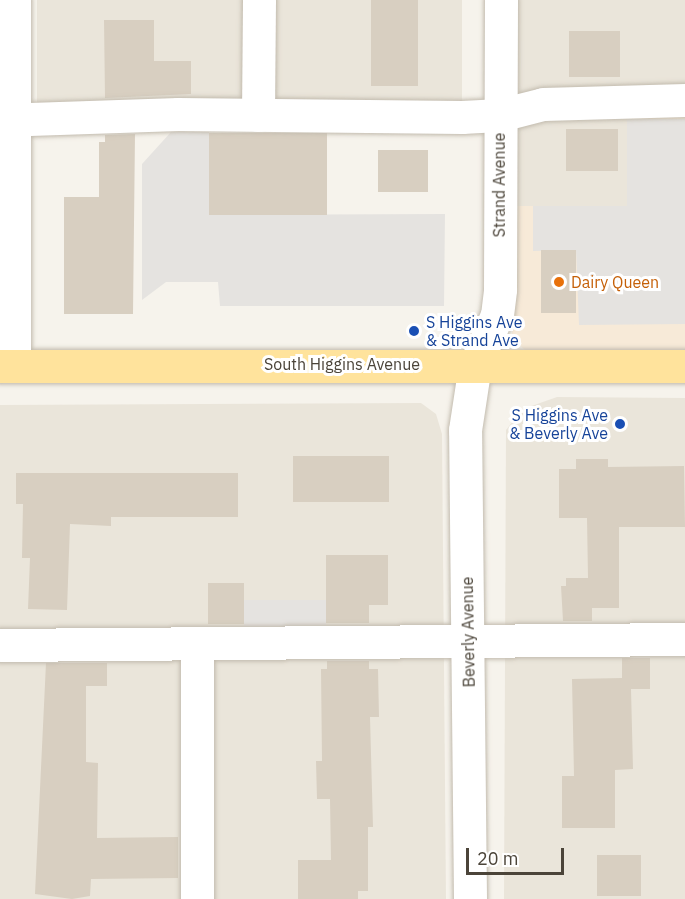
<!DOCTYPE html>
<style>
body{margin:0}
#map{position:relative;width:685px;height:899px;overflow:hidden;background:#f6f3ec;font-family:"IBM Plex Sans",sans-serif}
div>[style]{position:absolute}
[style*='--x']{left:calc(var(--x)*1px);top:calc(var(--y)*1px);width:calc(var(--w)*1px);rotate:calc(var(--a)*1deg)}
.residential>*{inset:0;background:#eae5da;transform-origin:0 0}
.commercial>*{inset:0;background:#f7ead8}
.parking>*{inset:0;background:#e5e3e0;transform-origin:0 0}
.building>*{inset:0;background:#d8cfc1;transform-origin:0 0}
.roads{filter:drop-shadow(0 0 2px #c2bbae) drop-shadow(0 0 2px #c2bbae)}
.minor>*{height:33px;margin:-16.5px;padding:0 16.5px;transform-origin:16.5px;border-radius:16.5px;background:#fff}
.major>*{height:33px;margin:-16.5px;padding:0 16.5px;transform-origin:16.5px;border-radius:16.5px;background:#ffe39c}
.dots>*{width:16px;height:16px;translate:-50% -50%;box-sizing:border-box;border:3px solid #fff;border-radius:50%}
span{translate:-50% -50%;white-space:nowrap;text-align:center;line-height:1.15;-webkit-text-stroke:6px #fff;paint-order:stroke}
.street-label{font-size:16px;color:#4b4439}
.food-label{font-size:16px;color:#c56008}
.left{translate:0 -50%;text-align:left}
.transit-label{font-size:16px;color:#164399}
.right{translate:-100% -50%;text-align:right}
.scale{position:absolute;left:466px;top:848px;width:98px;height:27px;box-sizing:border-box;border:3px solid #4b4439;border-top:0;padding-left:8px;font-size:18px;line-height:21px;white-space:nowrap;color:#4b4439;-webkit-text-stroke:4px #fff;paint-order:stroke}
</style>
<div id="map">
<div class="residential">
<i style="left:37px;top:0;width:425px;height:121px"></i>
<i style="clip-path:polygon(514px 0,685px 0,685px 100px,627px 99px,627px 206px,512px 206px)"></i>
<i style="clip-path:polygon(557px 397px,685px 398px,685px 899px,504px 899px,506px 430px,523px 409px)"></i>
<i style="clip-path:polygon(421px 403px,436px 414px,442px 434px,446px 899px,0 899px,0 405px)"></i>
</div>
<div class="commercial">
<i style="clip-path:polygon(627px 99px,685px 100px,685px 351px,526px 351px,512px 338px,512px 206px,627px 206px)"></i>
</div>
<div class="parking">
<i style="clip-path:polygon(627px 119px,685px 119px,685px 324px,579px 325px,576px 250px,533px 251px,533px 206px,627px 206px)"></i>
<i style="clip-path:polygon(171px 132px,209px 132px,210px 215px,445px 214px,444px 306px,220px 306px,218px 282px,166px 282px,142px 300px,142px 164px)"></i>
<i style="left:326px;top:600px;width:27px;height:82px;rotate:90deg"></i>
</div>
<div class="building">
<i style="left:371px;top:0;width:47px;height:86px"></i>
<i style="clip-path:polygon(104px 20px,154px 20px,154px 61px,191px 61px,191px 94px,105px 98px)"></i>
<i style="left:569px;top:31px;width:51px;height:46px"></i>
<i style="left:566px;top:129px;width:52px;height:42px"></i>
<i style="left:209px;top:133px;width:118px;height:82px"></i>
<i style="clip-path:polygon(135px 134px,133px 314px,64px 314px,64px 197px,99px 197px,99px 142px,105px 142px,105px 135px)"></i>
<i style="left:378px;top:150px;width:50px;height:42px"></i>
<i style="left:576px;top:250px;width:63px;height:35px;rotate:90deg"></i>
<i style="left:293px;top:456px;width:96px;height:46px"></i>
<i style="clip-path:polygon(576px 459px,608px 459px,608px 467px,684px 466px,685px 527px,619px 527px,619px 608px,592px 608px,592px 621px,563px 621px,561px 586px,566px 586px,566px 578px,588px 578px,587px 518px,559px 518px,559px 469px,576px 469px)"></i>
<i style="clip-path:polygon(16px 473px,238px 473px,238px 517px,111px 517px,111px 526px,70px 524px,67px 610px,28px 609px,30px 558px,22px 558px,23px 504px,16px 504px)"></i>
<i style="clip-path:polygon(326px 555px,388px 555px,388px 605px,369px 605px,369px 623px,326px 623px)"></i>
<i style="left:208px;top:583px;width:36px;height:41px"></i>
<i style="clip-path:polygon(622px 658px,650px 658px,650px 689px,631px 689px,633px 769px,615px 770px,615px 828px,562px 828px,562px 776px,574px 776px,572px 679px,622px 678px)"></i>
<i style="clip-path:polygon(327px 661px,369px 661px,369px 669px,378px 669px,379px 717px,370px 717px,373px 827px,368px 827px,368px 891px,358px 891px,358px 899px,298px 899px,298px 860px,331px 860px,330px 799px,317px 799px,316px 761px,322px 761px,321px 669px,327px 669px)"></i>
<i style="clip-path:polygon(46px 663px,107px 663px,107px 686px,86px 686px,86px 762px,98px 763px,97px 838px,178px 837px,178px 878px,91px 879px,90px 896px,72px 899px,35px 894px)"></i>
<i style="left:597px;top:855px;width:44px;height:41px"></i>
</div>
<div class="roads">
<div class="minor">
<i style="--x:14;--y:0;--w:366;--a:90"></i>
<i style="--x:258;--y:115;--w:115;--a:-89.5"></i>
<i style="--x:0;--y:120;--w:178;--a:-1.9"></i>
<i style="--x:178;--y:114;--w:284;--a:0.6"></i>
<i style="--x:462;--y:117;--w:38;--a:-3"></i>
<i style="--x:500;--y:115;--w:44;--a:-14.3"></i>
<i style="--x:543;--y:104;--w:142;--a:-1.6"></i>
<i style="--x:197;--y:643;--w:256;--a:90"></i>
<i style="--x:0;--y:645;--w:685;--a:-0.5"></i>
<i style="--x:470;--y:899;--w:469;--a:-90.6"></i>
<i style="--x:465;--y:430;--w:66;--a:-81.3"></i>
<i style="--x:475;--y:365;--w:55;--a:-66.3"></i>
<i style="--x:497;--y:315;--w:26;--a:-83"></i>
<i style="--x:500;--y:289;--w:289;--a:-89.8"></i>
</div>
<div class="major">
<i style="--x:0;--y:366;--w:685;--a:0"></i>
</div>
</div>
<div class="dots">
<i style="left:559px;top:282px;background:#e8710a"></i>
<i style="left:414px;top:331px;background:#1a4fb4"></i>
<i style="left:620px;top:424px;background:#1a4fb4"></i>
</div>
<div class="street-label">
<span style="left:499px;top:185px;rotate:-90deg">Strand Avenue</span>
<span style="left:342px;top:364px">South Higgins Avenue</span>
<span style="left:468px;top:632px;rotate:-91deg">Beverly Avenue</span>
</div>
<div class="food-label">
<span class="left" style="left:571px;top:282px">Dairy Queen</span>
</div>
<div class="transit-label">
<span class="left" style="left:426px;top:331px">S Higgins Ave<br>&amp; Strand Ave</span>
<span class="right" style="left:608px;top:424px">S Higgins Ave<br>&amp; Beverly Ave</span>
</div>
<div class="scale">20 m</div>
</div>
